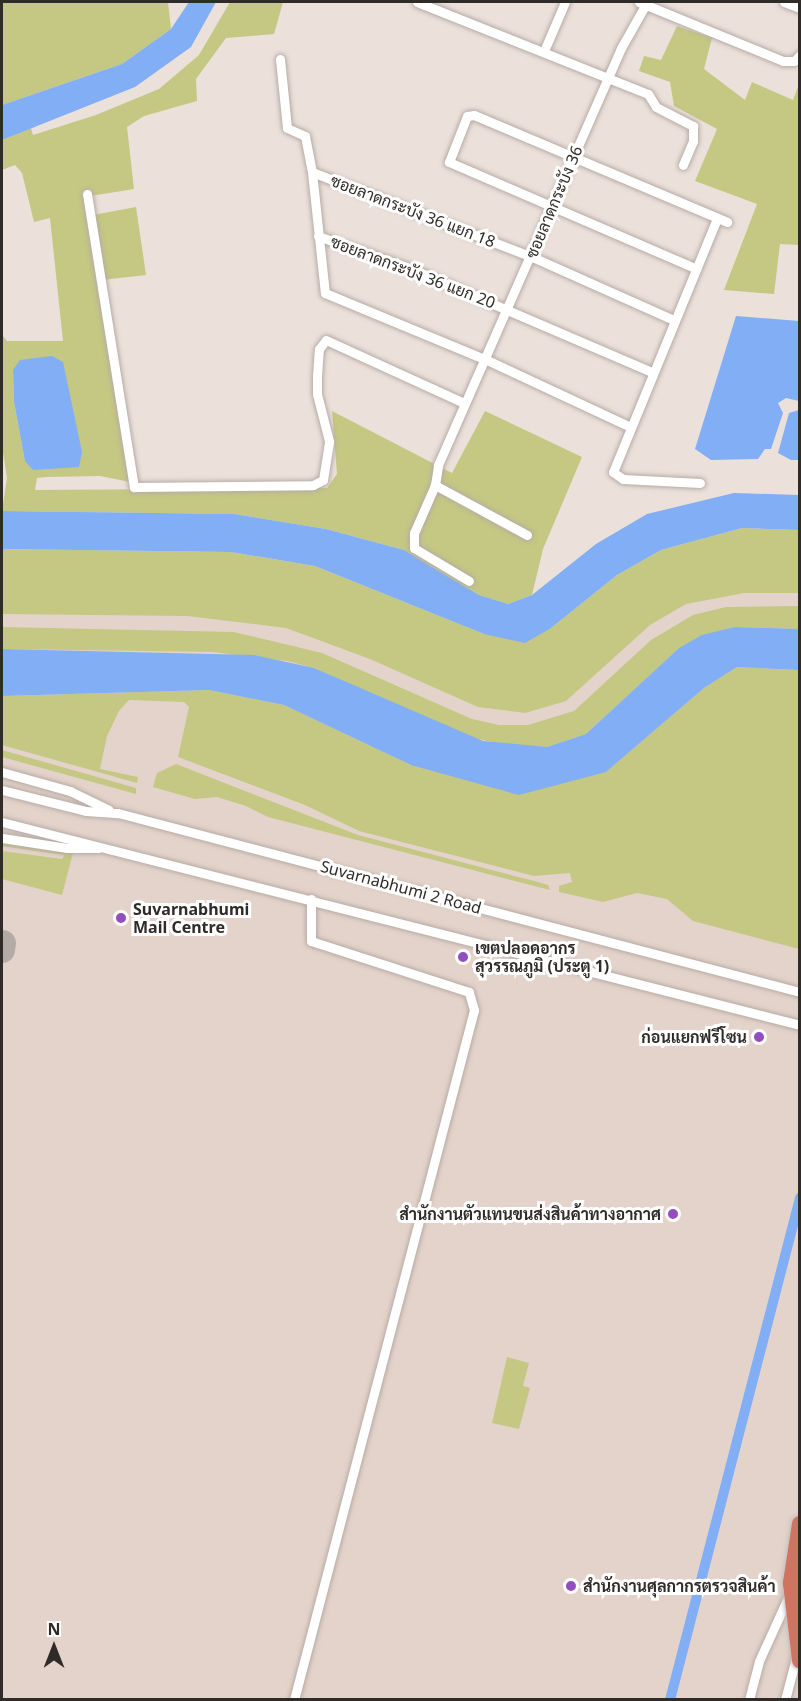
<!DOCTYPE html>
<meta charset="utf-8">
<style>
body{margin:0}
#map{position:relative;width:801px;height:1701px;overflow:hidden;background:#ebe0da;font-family:"Noto Sans",Sarabun,sans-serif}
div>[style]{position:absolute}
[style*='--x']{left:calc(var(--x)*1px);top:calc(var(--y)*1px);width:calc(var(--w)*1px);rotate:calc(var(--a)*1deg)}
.built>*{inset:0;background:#e4d3ca}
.green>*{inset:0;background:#c4c882}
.water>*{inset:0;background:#81aef4}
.canal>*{height:10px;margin:-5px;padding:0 5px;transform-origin:5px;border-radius:5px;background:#81aef4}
.taxiway>*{height:26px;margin:-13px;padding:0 13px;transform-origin:13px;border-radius:13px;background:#b4aaa6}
.roads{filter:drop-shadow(0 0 2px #b6aba6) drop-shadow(0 0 2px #b6aba6)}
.street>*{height:9px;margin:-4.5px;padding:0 4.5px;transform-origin:4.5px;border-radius:4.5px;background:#fff}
.bridges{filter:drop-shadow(0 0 2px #c1bfbf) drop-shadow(0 0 2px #c1bfbf)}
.highway-bridge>*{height:16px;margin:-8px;padding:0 8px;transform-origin:8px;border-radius:8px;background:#cf7461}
.dots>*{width:16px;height:16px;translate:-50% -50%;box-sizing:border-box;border:3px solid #fff;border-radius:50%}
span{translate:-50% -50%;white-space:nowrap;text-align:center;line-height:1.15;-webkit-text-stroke:6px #fff;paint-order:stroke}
.street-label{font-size:16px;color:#2f2b29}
.poi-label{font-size:16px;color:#2f2b29;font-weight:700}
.left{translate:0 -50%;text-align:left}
.right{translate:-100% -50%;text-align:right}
.frame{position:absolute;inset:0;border:3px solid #2f2b29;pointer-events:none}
.north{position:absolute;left:24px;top:1617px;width:60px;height:60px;-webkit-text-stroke:4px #fff;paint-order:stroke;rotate:0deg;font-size:16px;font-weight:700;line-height:24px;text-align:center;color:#2f2b29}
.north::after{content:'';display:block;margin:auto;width:21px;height:27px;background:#2f2b29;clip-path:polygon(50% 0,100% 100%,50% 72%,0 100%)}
</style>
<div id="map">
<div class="built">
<i style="clip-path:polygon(799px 553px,799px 1699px,2px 1700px,2px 576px,200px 578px,499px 671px)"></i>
</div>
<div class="green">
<i style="clip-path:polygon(2px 2px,168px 2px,171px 29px,122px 64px,2px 105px)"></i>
<i style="clip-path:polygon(evenodd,230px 2px,283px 2px,274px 34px,226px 38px,196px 79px,197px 101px,144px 116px,127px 127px,134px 189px,90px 196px,93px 215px,136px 207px,146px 275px,102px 280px,130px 482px,100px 476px,46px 477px,37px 478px,35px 490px,327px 488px,337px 474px,332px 411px,452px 473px,485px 411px,582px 457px,543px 549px,532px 595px,508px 604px,479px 595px,404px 550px,326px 529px,234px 514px,2px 511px,7px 478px,2px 446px,2px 335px,7px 341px,63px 341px,50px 218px,34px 222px,22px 173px,15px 165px,2px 170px,2px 140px,31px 128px,33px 135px,96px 115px,159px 89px,199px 55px,230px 2px,13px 370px,25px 461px,14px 402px,13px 370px)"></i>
<i style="clip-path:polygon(677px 26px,712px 38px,704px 69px,745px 100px,752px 82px,793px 100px,799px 84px,799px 245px,780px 244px,774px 294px,724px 290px,757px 204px,695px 181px,717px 129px,674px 106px,670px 82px,639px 71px,644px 56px,661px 60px)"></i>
<i style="clip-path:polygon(742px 528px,799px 530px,799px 593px,744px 593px,686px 604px,650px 625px,566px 701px,525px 713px,478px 707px,370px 659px,286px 628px,187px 616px,2px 614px,2px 549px,231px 552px,315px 566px,484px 634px,551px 628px,617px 575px,661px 550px)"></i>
<i style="clip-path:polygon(799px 606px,799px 629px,735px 627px,679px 648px,586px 734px,547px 747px,504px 745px,462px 735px,314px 668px,287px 661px,213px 652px,2px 649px,2px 627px,234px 632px,322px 653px,472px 719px,499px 725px,528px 725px,574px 711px,651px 640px,693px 615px,726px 607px)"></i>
<i style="clip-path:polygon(737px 667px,799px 670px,799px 949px,693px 921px,667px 899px,637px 893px,603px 902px,559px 892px,559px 886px,572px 882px,570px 873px,534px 876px,359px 831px,305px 805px,178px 757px,189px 707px,184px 702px,129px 700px,119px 711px,107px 736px,100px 769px,138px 777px,137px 783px,2px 745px,2px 696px,209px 690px,284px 705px,411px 765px,606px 772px,704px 688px)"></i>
<i style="clip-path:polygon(2px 750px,136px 788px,136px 794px,2px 757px)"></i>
<i style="clip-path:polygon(176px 764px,358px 835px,534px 881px,548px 885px,550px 890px,268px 817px,246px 806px,217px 797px,195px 799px,153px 787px,157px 773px)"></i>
<i style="clip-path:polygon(2px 841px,73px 853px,62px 895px,2px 879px,2px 851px,62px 859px,64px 855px,2px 846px)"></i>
<i style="clip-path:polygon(507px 1357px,529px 1363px,523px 1386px,530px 1388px,519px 1429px,492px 1423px)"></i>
</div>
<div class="water">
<i style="clip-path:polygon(189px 2px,216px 2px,191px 47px,135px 87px,2px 140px,2px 105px,122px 64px,171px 29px)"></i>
<i style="clip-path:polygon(736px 316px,799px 321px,799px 401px,786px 398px,778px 403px,783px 413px,771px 449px,765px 449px,758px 459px,711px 460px,695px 449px)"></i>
<i style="clip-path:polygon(52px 356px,63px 362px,82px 452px,79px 467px,33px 470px,25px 461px,14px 402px,13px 370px,20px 360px)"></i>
<i style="clip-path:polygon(799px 410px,799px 460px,791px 460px,778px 453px,789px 413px)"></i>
<i style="clip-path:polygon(734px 493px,799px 495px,799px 530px,742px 528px,661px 550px,617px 575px,551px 628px,525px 643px,484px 634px,315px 566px,231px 552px,2px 549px,2px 511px,234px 514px,326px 529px,404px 550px,479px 595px,508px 604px,532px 595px,596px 544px,647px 514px)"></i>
<i style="clip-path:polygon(735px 627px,799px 629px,799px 670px,737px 667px,704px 688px,606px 772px,519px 795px,411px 765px,284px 705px,209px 690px,2px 696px,2px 649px,254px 655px,314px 668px,483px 741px,547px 747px,586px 734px,679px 648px,702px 635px)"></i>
</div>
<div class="canal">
<i style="--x:670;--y:1700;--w:519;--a:-75.48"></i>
</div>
<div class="taxiway">
<i style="--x:2;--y:950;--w:7;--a:-82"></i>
</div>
<div class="roads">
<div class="street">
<i style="--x:417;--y:2;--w:249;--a:21.7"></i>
<i style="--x:648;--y:94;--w:15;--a:58"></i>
<i style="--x:656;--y:107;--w:42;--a:27.2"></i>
<i style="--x:693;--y:126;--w:15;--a:90"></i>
<i style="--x:693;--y:141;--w:26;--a:113"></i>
<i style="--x:639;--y:2;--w:156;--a:22.3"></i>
<i style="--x:783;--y:61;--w:11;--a:0"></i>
<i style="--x:794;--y:61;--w:8;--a:-45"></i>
<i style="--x:784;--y:2;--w:17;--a:21"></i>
<i style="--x:544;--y:51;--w:53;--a:-66.8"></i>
<i style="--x:280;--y:59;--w:69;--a:84.2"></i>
<i style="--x:287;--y:128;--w:20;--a:24"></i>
<i style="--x:305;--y:136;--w:37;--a:79"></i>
<i style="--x:312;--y:172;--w:234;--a:21.1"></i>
<i style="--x:530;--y:256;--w:158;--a:24"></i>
<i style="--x:312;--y:172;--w:122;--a:83.9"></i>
<i style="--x:325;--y:293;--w:175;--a:22.5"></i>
<i style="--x:487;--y:360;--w:159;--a:25"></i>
<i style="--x:87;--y:194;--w:297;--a:80.9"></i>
<i style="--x:134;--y:487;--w:179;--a:-0.6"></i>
<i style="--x:313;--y:485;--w:11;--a:-27"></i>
<i style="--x:323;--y:480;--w:39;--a:-81"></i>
<i style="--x:329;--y:441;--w:49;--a:-104.3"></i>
<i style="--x:317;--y:394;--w:18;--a:-90"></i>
<i style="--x:317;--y:376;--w:27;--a:-86"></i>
<i style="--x:319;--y:349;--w:11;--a:-52"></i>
<i style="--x:326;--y:340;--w:152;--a:24.5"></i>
<i style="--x:318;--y:236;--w:102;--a:19.5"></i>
<i style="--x:414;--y:270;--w:259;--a:23.2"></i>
<i style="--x:695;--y:268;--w:268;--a:-156.7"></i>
<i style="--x:449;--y:162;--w:49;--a:-68.6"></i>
<i style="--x:467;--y:116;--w:7;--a:-8"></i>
<i style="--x:474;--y:115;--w:275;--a:22.9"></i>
<i style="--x:700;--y:483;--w:77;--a:-177"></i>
<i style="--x:623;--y:479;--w:12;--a:-145"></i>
<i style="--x:613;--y:472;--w:274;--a:-67.7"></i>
<i style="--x:435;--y:485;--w:52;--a:113.6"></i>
<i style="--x:414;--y:533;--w:15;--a:90"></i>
<i style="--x:414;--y:548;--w:64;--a:31"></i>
<i style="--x:527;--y:535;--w:105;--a:-151.5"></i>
<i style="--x:435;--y:485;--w:20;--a:-81"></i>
<i style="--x:438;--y:465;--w:455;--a:-66.3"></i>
<i style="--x:621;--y:48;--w:53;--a:-60.5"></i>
<i style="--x:2;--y:772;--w:71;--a:15.6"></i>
<i style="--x:70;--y:791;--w:43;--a:26"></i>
<i style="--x:2;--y:790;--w:87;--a:14"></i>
<i style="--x:86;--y:811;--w:32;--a:4"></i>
<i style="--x:118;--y:813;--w:705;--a:14.71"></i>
<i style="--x:2;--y:822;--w:823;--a:14.27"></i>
<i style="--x:2;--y:838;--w:66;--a:8.7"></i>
<i style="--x:67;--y:848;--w:31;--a:0"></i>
<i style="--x:294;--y:1700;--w:713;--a:-75.38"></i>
<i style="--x:474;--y:1010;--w:19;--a:-106"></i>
<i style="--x:469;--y:992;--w:166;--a:-162.1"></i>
<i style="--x:311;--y:941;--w:42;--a:-90"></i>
<i style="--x:749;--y:1700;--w:40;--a:-75.6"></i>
<i style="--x:759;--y:1661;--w:75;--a:-65.5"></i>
<i style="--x:785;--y:1700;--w:48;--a:-75.4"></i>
</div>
</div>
<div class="bridges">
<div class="highway-bridge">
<i style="--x:800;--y:1524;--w:60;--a:98.7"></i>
<i style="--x:791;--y:1583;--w:78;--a:83.3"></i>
</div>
</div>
<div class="dots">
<i style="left:121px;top:918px;background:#934dc1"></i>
<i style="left:463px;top:957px;background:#934dc1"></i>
<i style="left:759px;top:1037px;background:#934dc1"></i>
<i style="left:673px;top:1214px;background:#934dc1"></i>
<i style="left:571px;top:1586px;background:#934dc1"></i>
</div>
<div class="street-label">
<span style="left:554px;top:202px;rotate:-67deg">ซอยลาดกระบัง 36</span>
<span style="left:413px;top:211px;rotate:21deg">ซอยลาดกระบัง 36 แยก 18</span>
<span style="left:413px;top:272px;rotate:21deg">ซอยลาดกระบัง 36 แยก 20</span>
<span style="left:401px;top:887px;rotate:15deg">Suvarnabhumi 2 Road</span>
</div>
<div class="poi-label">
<span class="left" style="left:133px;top:918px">Suvarnabhumi<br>Mail Centre</span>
<span class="left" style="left:475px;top:957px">เขตปลอดอากร<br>สุวรรณภูมิ (ประตู 1)</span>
<span class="right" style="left:747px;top:1037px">ก่อนแยกฟรีโซน</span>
<span class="right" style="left:661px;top:1214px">สำนักงานตัวแทนขนส่งสินค้าทางอากาศ</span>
<span class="left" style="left:583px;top:1586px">สำนักงานศุลกากรตรวจสินค้า</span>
</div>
<div class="frame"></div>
<div class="north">N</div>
</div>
